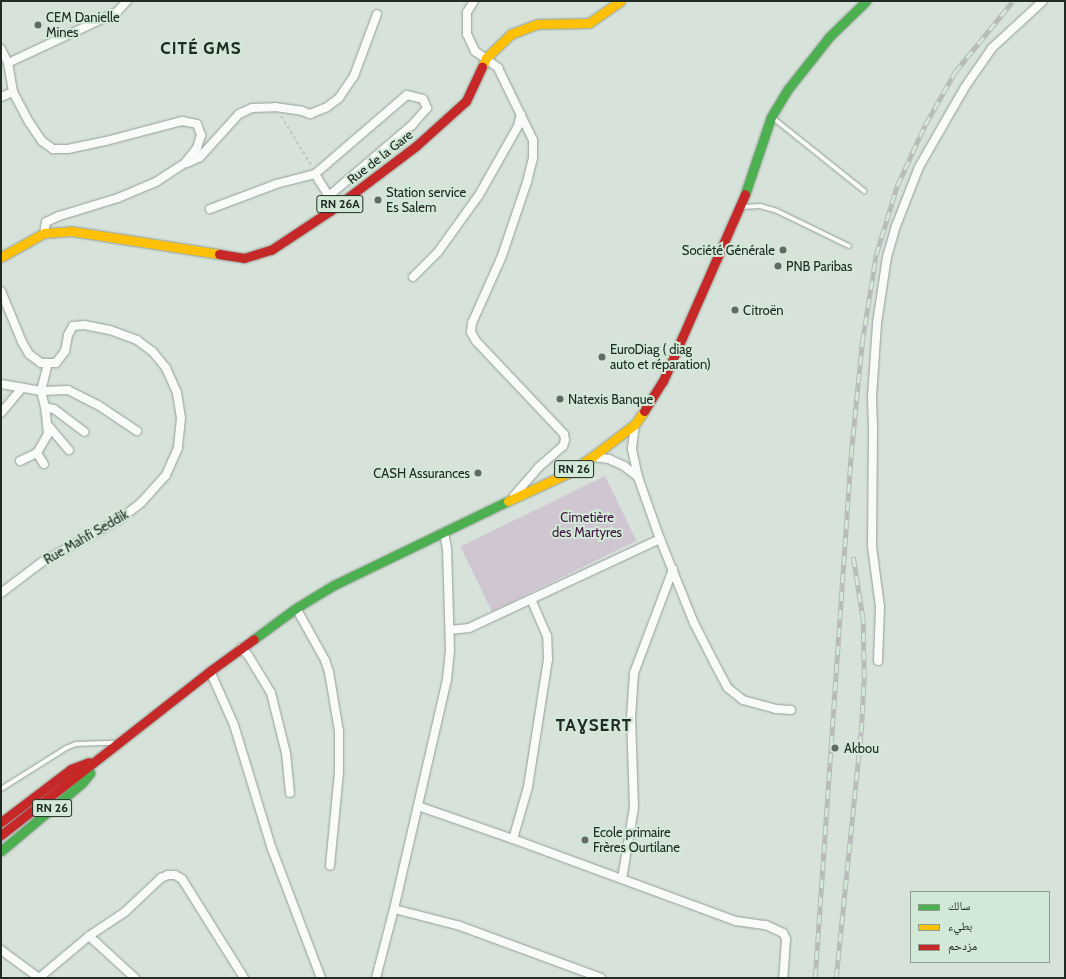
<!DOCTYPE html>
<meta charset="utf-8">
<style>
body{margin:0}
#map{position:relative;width:1066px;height:979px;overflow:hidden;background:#d7e3da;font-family:Cabin,"Noto Naskh Arabic",sans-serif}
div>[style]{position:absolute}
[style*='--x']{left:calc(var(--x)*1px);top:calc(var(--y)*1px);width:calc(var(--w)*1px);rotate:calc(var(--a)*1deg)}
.green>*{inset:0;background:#d0c6d1;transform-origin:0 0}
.path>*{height:2px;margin-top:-1px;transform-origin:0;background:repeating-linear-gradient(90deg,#bfc4c0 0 3px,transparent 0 6px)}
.roads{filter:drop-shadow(0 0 1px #939d95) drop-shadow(0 0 1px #939d95)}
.lane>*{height:4px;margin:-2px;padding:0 2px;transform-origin:2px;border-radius:2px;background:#f9fbf9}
.street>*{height:8px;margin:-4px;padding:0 4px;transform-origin:4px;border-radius:4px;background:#f9fbf9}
.fast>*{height:9px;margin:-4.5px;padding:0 4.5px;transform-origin:4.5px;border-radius:4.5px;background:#4caf50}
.slow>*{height:9px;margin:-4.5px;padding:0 4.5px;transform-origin:4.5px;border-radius:4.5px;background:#ffc107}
.jam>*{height:9px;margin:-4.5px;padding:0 4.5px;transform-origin:4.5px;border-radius:4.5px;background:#c62828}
.rail>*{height:4.5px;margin-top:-2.25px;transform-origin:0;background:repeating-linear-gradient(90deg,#d1e9d6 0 9px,#b7bab8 0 18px);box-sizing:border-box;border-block:1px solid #b7bab8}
.dots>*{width:11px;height:11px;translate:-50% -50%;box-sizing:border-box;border:2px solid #d1e9d6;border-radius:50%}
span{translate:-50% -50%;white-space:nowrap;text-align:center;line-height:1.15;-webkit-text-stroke:4px #d1e9d6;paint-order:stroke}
.shield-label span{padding:1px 3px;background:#d1e9d6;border:1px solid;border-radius:3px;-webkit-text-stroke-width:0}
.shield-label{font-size:12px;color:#212a23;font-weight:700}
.poi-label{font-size:13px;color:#212a23}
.left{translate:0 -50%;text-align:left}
.right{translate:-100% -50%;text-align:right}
.street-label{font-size:13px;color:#212a23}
.park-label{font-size:13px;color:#421443}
.district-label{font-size:17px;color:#212a23;font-weight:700;letter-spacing:1px}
.frame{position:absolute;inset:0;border:2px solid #212a23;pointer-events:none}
.legend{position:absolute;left:910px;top:891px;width:140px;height:72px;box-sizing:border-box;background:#d1e9d6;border:1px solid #8b9d8e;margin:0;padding:5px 7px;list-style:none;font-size:12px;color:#212a23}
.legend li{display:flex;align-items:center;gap:8px;height:20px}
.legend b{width:20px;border:1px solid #8b9d8e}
</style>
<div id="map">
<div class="green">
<i style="left:605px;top:476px;width:72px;height:161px;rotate:64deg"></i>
</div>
<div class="path">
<i style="--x:281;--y:116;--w:57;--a:58.5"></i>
</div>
<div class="roads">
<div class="lane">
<i style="--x:773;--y:118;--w:117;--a:38.7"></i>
<i style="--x:742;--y:207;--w:18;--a:-3"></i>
<i style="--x:760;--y:206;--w:18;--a:16"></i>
<i style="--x:777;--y:211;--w:80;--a:25.9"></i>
<i style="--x:1;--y:789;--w:77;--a:-32.2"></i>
<i style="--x:66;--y:748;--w:11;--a:-22"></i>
<i style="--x:76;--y:744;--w:36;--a:-2"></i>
</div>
<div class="street">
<i style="--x:474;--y:1;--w:13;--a:122"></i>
<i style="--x:467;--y:12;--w:22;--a:90"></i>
<i style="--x:467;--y:34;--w:19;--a:65"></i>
<i style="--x:475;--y:51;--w:29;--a:36"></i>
<i style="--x:498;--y:68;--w:80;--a:64.1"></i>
<i style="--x:533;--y:140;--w:18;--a:90"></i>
<i style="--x:533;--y:158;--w:25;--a:104"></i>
<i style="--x:527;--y:182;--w:78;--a:108.7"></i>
<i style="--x:502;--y:256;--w:73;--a:114.1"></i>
<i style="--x:472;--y:323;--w:9;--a:96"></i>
<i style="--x:471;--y:332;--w:10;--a:61"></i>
<i style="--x:476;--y:341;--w:128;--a:46.6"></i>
<i style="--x:564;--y:434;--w:6;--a:81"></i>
<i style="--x:565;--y:440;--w:6;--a:108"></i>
<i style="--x:563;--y:446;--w:32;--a:139"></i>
<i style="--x:539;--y:467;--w:38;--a:131"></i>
<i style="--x:1;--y:49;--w:16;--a:63"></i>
<i style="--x:8;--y:63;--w:29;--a:80"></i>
<i style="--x:13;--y:92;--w:34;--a:62"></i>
<i style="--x:29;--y:122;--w:23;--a:56"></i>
<i style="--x:42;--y:141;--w:14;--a:36"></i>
<i style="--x:53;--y:149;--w:15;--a:0"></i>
<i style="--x:68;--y:149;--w:39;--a:-12"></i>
<i style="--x:106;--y:141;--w:79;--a:-14.7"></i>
<i style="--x:182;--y:121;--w:15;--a:11"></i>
<i style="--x:197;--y:124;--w:12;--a:70"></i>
<i style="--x:201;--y:135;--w:14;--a:107"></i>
<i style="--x:197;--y:148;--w:19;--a:129"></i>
<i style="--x:185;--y:163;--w:35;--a:147"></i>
<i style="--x:156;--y:182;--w:41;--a:157.2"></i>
<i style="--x:118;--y:198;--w:62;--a:163"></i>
<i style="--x:59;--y:216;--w:14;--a:155"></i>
<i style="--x:46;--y:222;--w:11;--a:100"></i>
<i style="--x:8;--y:63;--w:120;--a:-25.1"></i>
<i style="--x:117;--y:12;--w:15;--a:-48"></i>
<i style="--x:1;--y:97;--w:13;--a:-23"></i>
<i style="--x:187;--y:163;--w:14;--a:-25"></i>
<i style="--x:200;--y:157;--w:58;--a:-47.8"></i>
<i style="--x:239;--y:114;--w:14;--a:-25"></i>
<i style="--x:252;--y:108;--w:23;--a:-2"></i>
<i style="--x:275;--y:107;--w:27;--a:8"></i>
<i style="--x:302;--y:111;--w:9;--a:21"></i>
<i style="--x:310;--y:114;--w:18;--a:-22"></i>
<i style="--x:327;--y:107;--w:15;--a:-37"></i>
<i style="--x:339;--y:98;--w:27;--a:-56"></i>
<i style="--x:354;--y:76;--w:66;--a:-69.6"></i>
<i style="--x:315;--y:174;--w:121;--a:-40.7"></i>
<i style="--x:407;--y:95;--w:16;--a:14"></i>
<i style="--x:423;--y:99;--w:10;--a:66"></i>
<i style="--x:427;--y:108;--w:23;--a:131"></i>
<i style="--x:412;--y:125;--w:109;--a:139.5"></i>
<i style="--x:329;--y:196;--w:15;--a:86"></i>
<i style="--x:210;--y:209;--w:71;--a:-20.7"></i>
<i style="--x:276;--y:184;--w:40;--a:-14.4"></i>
<i style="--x:315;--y:174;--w:26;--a:58"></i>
<i style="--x:413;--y:277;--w:35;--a:-45"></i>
<i style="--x:438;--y:252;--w:70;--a:-54.3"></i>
<i style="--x:479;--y:195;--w:79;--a:-60.5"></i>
<i style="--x:518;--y:126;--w:12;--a:-76"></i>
<i style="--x:1;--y:291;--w:55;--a:67.6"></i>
<i style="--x:22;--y:342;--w:14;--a:60"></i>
<i style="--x:29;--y:354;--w:15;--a:37"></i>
<i style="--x:41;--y:363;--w:15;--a:0"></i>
<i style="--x:56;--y:363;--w:15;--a:-53"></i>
<i style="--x:65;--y:351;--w:16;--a:-79"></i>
<i style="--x:68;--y:335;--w:10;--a:-61"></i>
<i style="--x:73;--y:326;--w:11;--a:-5"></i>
<i style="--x:84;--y:325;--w:26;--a:11"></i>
<i style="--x:110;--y:330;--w:29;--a:20"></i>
<i style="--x:137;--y:340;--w:20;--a:37"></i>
<i style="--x:153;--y:352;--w:21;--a:51"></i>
<i style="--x:166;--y:368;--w:27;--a:66"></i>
<i style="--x:177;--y:393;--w:25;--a:81"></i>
<i style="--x:181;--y:418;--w:30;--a:96"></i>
<i style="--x:178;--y:448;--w:30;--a:114"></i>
<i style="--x:166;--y:475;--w:36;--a:132"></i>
<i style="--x:142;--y:502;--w:28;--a:142"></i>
<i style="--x:120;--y:519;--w:89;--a:151.1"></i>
<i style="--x:42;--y:562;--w:51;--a:142.9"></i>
<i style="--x:1;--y:384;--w:41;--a:9.9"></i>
<i style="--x:41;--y:391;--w:29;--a:-76"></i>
<i style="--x:45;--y:407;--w:9;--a:13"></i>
<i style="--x:54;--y:409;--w:38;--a:37"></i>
<i style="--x:1;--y:413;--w:33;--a:-50"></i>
<i style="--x:47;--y:424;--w:34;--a:50"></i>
<i style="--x:635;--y:424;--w:25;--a:97"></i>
<i style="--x:632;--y:449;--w:29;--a:78"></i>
<i style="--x:638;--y:477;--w:66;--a:70.5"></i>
<i style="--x:660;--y:539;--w:91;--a:68"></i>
<i style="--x:694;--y:623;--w:46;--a:62.9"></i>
<i style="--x:715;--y:664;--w:27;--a:62"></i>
<i style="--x:728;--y:688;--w:19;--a:39"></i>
<i style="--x:743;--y:700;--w:34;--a:15"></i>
<i style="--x:776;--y:709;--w:15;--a:4"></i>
<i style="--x:37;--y:453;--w:13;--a:58"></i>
<i style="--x:592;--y:457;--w:17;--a:7"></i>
<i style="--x:609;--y:459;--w:17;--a:25"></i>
<i style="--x:624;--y:466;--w:18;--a:38"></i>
<i style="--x:20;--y:461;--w:19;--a:-25"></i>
<i style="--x:37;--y:453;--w:22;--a:-60"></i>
<i style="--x:48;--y:434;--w:27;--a:-96"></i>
<i style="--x:45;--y:407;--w:16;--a:-104"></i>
<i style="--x:41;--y:391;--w:27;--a:-2"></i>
<i style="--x:68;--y:390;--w:34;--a:27"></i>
<i style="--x:98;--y:405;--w:47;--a:33.7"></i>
<i style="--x:296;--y:608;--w:60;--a:60.9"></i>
<i style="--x:325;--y:660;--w:13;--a:72"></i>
<i style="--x:329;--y:672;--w:60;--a:80.4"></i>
<i style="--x:339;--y:731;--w:41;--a:90"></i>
<i style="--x:339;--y:772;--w:94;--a:95.5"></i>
<i style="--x:450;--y:630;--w:19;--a:-6"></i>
<i style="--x:469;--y:628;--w:211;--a:-25"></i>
<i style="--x:241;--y:648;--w:10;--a:45"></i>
<i style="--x:248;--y:655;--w:44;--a:58.8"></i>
<i style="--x:271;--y:693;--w:62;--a:76"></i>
<i style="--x:286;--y:753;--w:40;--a:84.3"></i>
<i style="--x:878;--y:661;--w:54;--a:-87.9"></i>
<i style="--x:880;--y:607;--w:62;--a:-97.5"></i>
<i style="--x:872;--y:546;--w:119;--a:-89.5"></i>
<i style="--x:873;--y:427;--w:30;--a:-92"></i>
<i style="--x:872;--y:397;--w:74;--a:-86.1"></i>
<i style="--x:877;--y:323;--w:67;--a:-81.4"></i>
<i style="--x:887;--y:257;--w:32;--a:-74"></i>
<i style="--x:896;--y:226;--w:63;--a:-68.7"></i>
<i style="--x:919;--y:167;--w:92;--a:-60.1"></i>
<i style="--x:965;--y:87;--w:47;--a:-55.3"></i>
<i style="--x:992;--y:48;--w:69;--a:-42.7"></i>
<i style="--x:210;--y:671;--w:59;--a:66"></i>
<i style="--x:234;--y:725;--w:130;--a:73"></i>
<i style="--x:272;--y:849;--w:138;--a:69.2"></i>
<i style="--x:418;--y:806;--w:101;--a:19.2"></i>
<i style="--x:513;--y:839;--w:238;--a:20.2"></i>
<i style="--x:736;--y:921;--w:30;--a:8"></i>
<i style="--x:766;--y:925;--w:19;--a:25"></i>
<i style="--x:783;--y:933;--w:7;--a:63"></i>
<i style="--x:786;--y:939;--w:39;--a:94"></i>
<i style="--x:513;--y:839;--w:54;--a:-73.9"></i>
<i style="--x:528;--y:787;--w:130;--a:-81.1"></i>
<i style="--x:548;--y:659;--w:23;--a:-92"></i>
<i style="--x:547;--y:636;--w:40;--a:-113.4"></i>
<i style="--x:622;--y:879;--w:73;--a:-80.5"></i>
<i style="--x:634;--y:807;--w:89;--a:-91.9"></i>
<i style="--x:631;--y:718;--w:45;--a:-86.2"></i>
<i style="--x:634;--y:673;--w:111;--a:-69.4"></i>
<i style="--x:394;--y:909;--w:68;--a:14.4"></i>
<i style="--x:460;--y:926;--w:150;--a:20.2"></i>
<i style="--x:89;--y:936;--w:43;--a:-33.7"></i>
<i style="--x:125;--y:912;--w:50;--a:-43.4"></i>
<i style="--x:161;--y:878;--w:8;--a:-23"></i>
<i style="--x:168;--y:875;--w:7;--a:0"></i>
<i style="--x:175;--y:875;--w:8;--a:30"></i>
<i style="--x:182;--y:879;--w:117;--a:57.9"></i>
<i style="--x:1;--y:950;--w:47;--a:36.4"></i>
<i style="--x:39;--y:978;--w:65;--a:-40"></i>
<i style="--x:89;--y:936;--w:62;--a:42.4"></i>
<i style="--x:376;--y:978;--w:71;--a:-75.4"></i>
<i style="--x:394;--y:909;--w:236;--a:-77"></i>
<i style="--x:447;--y:679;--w:29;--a:-84"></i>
<i style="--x:450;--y:650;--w:101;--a:-91.7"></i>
<i style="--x:447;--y:549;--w:17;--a:-100"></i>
</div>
<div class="fast">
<i style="--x:745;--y:194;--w:81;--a:-71.3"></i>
<i style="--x:771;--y:117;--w:33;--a:-59"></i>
<i style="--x:788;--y:89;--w:66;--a:-51.7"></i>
<i style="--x:829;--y:37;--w:52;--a:-44.2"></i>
<i style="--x:254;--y:639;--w:52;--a:-36.4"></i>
<i style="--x:296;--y:608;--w:44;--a:-31.2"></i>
<i style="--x:334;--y:585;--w:193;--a:-25.8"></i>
<i style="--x:1;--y:851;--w:106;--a:-40"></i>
<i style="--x:82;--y:783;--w:13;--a:-51"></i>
</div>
<div class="slow">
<i style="--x:482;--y:67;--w:10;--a:-66"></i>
<i style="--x:486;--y:58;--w:35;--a:-44"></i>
<i style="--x:511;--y:34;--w:28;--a:-21"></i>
<i style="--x:537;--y:24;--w:52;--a:-1.1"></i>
<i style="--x:589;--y:23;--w:38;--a:-35"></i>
<i style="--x:1;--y:257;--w:49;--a:-29.2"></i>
<i style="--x:44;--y:233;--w:27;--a:-4"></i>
<i style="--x:71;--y:231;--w:150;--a:8.8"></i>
<i style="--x:508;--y:501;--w:66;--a:-25"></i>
<i style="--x:568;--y:473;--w:29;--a:-34"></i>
<i style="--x:592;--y:457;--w:54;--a:-37.5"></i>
<i style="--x:635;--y:424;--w:16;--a:-55"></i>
</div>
<div class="jam">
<i style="--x:219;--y:254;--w:25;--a:9"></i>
<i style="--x:244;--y:258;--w:28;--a:-17"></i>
<i style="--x:271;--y:250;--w:71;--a:-33.5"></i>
<i style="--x:330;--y:211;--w:108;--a:-37.1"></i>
<i style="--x:416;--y:146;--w:67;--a:-42"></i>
<i style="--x:466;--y:101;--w:38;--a:-65"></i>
<i style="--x:644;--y:411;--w:36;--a:-58"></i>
<i style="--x:663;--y:381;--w:204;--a:-66.3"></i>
<i style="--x:1;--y:822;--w:88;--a:-37.1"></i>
<i style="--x:71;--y:769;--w:19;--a:-21"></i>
<i style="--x:1;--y:835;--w:266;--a:-38.1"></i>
<i style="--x:210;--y:671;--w:54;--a:-36"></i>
</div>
</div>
<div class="rail">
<i style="--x:815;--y:978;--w:525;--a:-86.07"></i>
<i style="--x:851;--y:454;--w:112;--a:-84.3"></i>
<i style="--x:862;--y:343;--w:89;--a:-81"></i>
<i style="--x:876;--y:255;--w:72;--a:-73.1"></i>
<i style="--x:897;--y:186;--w:67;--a:-65.3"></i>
<i style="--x:925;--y:125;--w:61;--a:-60.5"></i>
<i style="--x:955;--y:72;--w:92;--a:-50.8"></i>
<i style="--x:836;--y:978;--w:247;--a:-84.2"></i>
<i style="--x:861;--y:732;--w:54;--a:-86.8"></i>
<i style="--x:864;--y:678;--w:58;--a:-91"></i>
<i style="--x:863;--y:620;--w:64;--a:-99"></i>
</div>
<div class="dots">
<i style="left:38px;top:25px;background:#616b63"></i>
<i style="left:378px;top:200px;background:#616b63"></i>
<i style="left:783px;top:250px;background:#616b63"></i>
<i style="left:778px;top:266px;background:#616b63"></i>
<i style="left:735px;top:310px;background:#616b63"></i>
<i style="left:602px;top:357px;background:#616b63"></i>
<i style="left:560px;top:399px;background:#616b63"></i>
<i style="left:478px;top:473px;background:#616b63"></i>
<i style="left:835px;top:748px;background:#616b63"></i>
<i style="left:585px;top:840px;background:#616b63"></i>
</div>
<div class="shield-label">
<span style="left:340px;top:204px">RN 26A</span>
<span style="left:574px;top:469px">RN 26</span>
<span style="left:52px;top:808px">RN 26</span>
</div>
<div class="poi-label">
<span class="left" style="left:46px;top:25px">CEM Danielle<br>Mines</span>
<span class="left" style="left:386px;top:200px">Station service<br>Es Salem</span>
<span class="right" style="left:775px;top:250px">Société Générale</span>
<span class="left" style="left:786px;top:266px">PNB Paribas</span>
<span class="left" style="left:743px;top:310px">Citroën</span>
<span class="left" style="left:610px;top:357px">EuroDiag ( diag<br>auto et réparation)</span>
<span class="left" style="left:568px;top:399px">Natexis Banque</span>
<span class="right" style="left:470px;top:473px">CASH Assurances</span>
<span class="left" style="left:844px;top:748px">Akbou</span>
<span class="left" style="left:593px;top:840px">Ecole primaire<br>Frères Ourtilane</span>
</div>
<div class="street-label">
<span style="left:380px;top:157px;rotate:-38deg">Rue de la Gare</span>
<span style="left:86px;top:537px;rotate:-30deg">Rue Mahfi Seddik</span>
</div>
<div class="park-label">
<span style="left:587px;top:525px">Cimetière<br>des Martyres</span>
</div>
<div class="district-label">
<span style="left:201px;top:49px">CITÉ GMS</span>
<span style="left:594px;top:726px">TAƔSERT</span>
</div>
<div class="frame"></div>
<ul class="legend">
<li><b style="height:5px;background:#4caf50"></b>سالك</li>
<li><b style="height:5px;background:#ffc107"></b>بطيء</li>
<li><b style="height:5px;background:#c62828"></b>مزدحم</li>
</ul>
</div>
